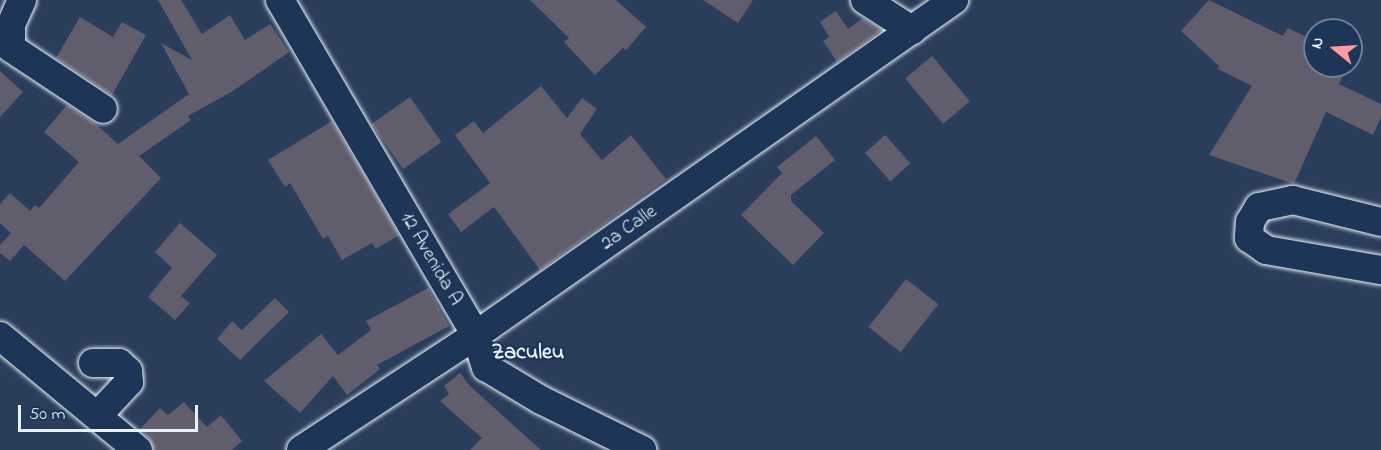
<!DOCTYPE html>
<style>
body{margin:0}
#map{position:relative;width:1381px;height:450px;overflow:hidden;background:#2a3d5b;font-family:"Indie Flower",sans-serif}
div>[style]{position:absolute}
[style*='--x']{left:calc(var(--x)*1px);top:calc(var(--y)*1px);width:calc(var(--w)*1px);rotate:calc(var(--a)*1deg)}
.building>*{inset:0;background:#605d6c;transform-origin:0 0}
.roads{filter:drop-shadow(0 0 2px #e8f1f8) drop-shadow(0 0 2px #e8f1f8)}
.minor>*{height:28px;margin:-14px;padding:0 14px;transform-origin:14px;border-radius:14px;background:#1d3557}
span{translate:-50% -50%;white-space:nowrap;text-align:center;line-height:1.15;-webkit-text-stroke:4.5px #1d3557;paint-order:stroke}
.street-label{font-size:20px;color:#e8f1f8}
.quarter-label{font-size:22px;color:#e8f1f8;font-weight:700}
.north{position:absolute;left:1303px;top:18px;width:60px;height:60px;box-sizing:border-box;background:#1d3557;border:2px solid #6e8097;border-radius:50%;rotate:288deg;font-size:16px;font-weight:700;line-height:24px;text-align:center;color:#e8f1f8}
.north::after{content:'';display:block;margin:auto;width:21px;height:27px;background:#ff9aa2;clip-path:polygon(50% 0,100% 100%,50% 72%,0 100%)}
.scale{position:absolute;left:18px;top:405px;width:180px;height:27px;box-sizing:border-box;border:3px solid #e8f1f8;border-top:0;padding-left:8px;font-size:18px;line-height:21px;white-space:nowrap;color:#e8f1f8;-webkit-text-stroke:4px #1d3557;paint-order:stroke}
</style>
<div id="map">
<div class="building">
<i style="clip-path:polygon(158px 0,181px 0,202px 34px,230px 15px,245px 40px,270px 24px,289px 52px,233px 91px,188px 116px,191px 120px,139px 156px,161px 178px,65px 281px,24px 245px,10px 261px,0 253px,0 245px,11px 233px,0 223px,0 204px,10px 193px,30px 211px,35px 205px,39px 208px,79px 162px,44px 132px,67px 105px,96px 124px,118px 144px,189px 94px,161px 43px,192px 60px)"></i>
<i style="clip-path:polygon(530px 0,616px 0,646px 27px,626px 50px,623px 48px,595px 75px,564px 42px,569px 38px)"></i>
<i style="clip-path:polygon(703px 0,753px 0,738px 23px)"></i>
<i style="clip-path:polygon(1209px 0,1283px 36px,1288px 28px,1315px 41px,1315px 66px,1347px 66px,1339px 84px,1381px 104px,1381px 118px,1373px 135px,1326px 112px,1294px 184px,1209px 155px,1252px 86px,1218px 69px,1219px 66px,1181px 31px)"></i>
<i style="clip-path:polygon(836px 11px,848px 29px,863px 18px,882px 30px,837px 62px,823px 41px,829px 37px,820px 22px)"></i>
<i style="clip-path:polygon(80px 17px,113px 37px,122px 22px,146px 35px,112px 95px,56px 58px)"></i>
<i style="left:932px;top:56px;width:59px;height:35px;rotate:50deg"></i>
<i style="clip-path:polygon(0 71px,23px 92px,0 117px)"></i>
<i style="clip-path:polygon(541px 86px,567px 118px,582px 98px,597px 109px,580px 134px,602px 160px,631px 135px,666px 179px,540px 270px,494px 207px,461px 232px,448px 214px,490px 183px,455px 135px,474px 121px,483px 133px)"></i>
<i style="left:410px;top:97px;width:55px;height:47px;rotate:55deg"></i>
<i style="clip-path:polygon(332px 121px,399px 235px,376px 249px,372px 243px,342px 260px,328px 236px,323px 239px,290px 183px,285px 187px,268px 160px)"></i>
<i style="left:885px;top:135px;width:38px;height:27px;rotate:48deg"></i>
<i style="clip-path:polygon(816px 136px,835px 160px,791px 195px,791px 201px,824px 233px,793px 265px,741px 215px,782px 173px,777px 167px)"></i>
<i style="clip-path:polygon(180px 223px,217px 255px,181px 296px,190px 303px,175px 320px,148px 297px,172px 268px,155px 252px)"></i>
<i style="left:906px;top:279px;width:41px;height:61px;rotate:38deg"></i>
<i style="clip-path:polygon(428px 288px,449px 326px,377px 365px,380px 369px,347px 395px,333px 376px,300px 413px,264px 381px,321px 334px,338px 355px,371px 330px,366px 321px)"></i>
<i style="clip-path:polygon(275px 298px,289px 312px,240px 360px,217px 339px,232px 321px,242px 330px)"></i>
<i style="clip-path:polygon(460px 373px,470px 386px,541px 450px,470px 450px,482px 438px,440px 401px,449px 394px,444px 386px)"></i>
<i style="clip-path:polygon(184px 402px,207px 427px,221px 415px,242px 441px,232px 450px,154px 450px,149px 438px,139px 430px,160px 408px,168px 415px)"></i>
</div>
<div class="roads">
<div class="minor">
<i style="--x:22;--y:0;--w:27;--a:114"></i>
<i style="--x:11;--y:25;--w:23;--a:90"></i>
<i style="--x:11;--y:48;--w:110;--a:33.5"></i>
<i style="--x:280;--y:0;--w:388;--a:59.7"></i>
<i style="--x:476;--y:335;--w:34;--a:73"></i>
<i style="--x:486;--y:367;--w:64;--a:31"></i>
<i style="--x:541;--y:400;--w:113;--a:26.3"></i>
<i style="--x:865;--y:0;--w:56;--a:32.6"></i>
<i style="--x:1381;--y:222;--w:91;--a:-166"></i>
<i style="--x:1293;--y:200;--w:35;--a:168"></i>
<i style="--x:1259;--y:207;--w:17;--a:121"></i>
<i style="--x:1250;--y:222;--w:16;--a:94"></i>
<i style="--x:1249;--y:238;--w:21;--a:35"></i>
<i style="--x:1266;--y:250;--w:117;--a:9.9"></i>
<i style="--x:0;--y:336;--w:179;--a:39.6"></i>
<i style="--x:93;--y:363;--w:26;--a:0"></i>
<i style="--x:119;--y:363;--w:12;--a:42"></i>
<i style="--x:128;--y:371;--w:11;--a:85"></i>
<i style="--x:129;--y:382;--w:45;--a:133.2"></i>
<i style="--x:301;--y:450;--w:209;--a:-33.3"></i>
<i style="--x:476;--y:335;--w:584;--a:-35.02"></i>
</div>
</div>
<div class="street-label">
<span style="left:629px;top:228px;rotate:-35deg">2a Calle</span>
<span style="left:431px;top:259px;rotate:60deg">12 Avenida A</span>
</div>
<div class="quarter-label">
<span style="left:528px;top:354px">Zaculeu</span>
</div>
<div class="north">N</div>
<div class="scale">50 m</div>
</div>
